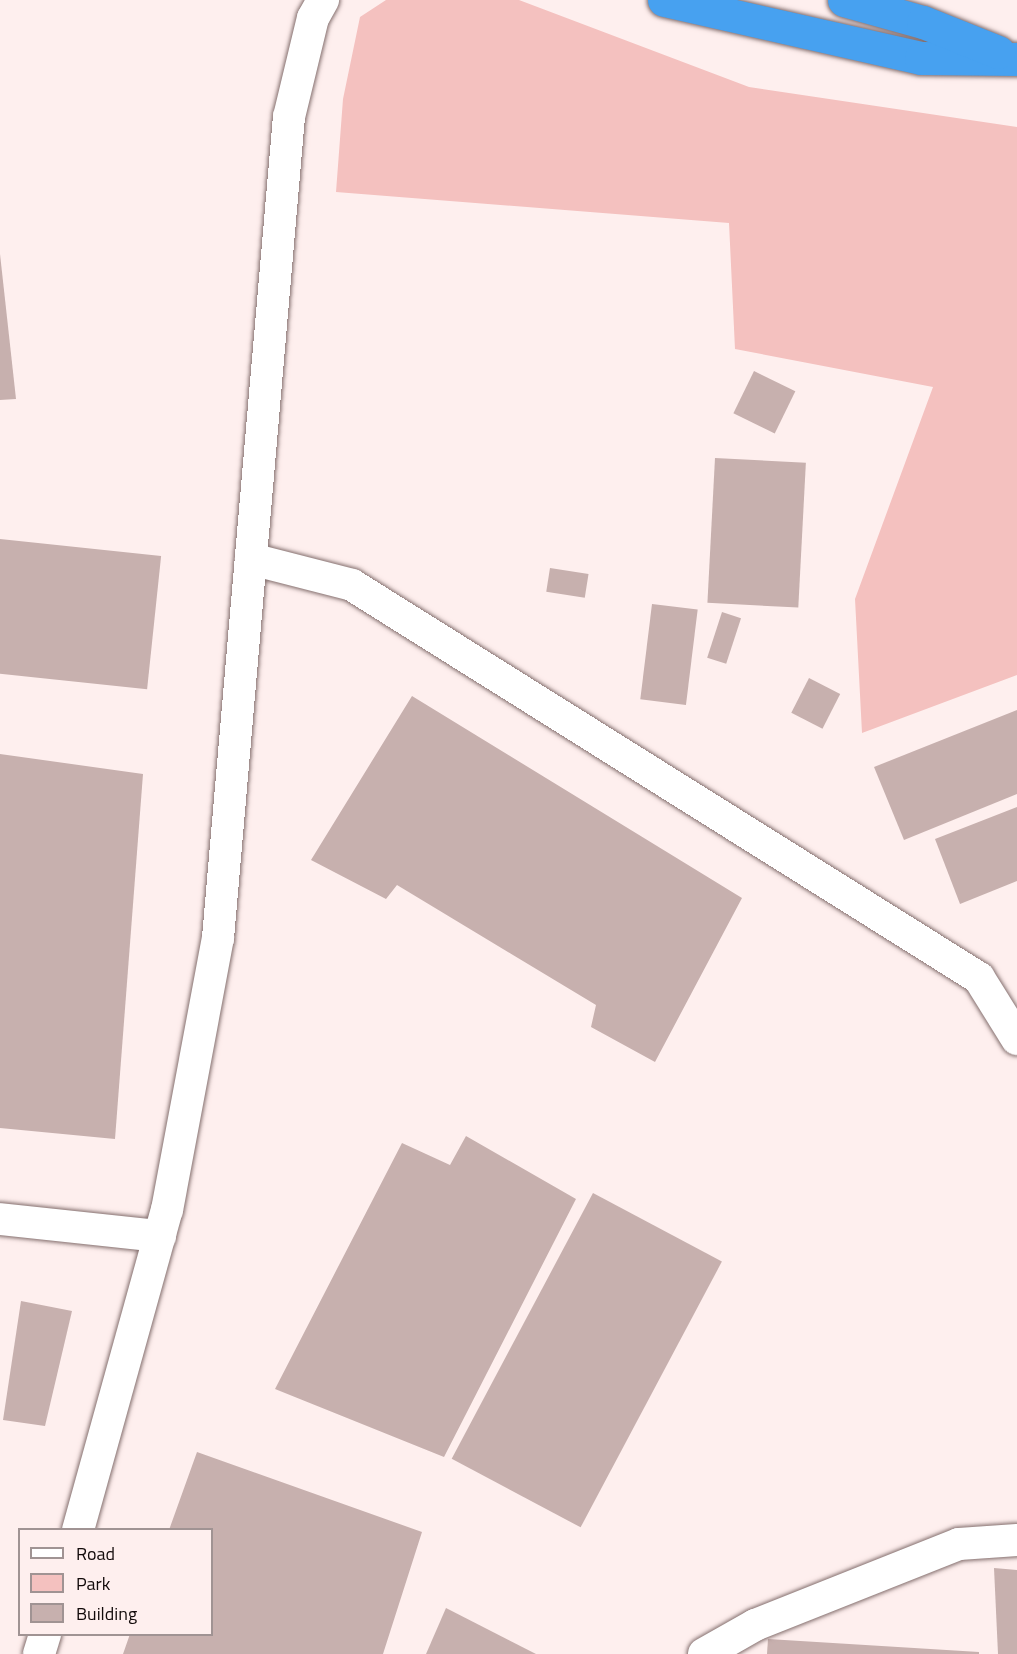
<!DOCTYPE html>
<style>
body{margin:0}
#map{position:relative;width:1017px;height:1654px;overflow:hidden;background:#feefee;font-family:"Titillium Web",sans-serif}
div>[style]{position:absolute}
[style*='--x']{left:calc(var(--x)*1px);top:calc(var(--y)*1px);width:calc(var(--w)*1px);rotate:calc(var(--a)*1deg)}
.green>*{inset:0;background:#f4c1bf}
.building>*{inset:0;background:#c7b0ae;transform-origin:0 0}
.roads{filter:drop-shadow(0 0 2px #846f6e) drop-shadow(0 0 2px #846f6e)}
.minor>*{height:32px;margin:-16px;padding:0 16px;transform-origin:16px;border-radius:16px;background:#fff}
.highway>*{height:33px;margin:-16.5px;padding:0 16.5px;transform-origin:16.5px;border-radius:16.5px;background:#47a1f0}
span{translate:-50% -50%;white-space:nowrap;text-align:center;line-height:1.15;-webkit-text-stroke:4.5px #feefee;paint-order:stroke}
.legend{position:absolute;left:18px;top:1528px;width:195px;height:108px;box-sizing:border-box;background:#feefee;border:2px solid #a09393;margin:0;padding:8px 10px;list-style:none;font-size:18px;color:#120a0a}
.legend li{display:flex;align-items:center;gap:12px;height:30px}
.legend b{width:30px;border:2px solid #a09393}
</style>
<div id="map">
<div class="green">
<i style="clip-path:polygon(386px 0,519px 0,749px 87px,1017px 127px,1017px 675px,862px 733px,855px 599px,933px 387px,735px 349px,729px 223px,336px 192px,343px 99px,360px 17px)"></i>
</div>
<div class="building">
<i style="clip-path:polygon(0 254px,16px 399px,0 400px)"></i>
<i style="left:754px;top:371px;width:46px;height:47px;rotate:26deg"></i>
<i style="left:715px;top:458px;width:91px;height:145px;rotate:3deg"></i>
<i style="left:0;top:539px;width:162px;height:134px;rotate:6deg"></i>
<i style="left:550px;top:568px;width:39px;height:24px;rotate:9deg"></i>
<i style="left:652px;top:604px;width:46px;height:96px;rotate:7deg"></i>
<i style="left:722px;top:612px;width:20px;height:48px;rotate:18deg"></i>
<i style="left:809px;top:678px;width:35px;height:39px;rotate:27deg"></i>
<i style="clip-path:polygon(412px 696px,742px 898px,655px 1062px,591px 1027px,596px 1005px,397px 885px,386px 899px,311px 860px)"></i>
<i style="clip-path:polygon(1017px 710px,1017px 794px,904px 840px,874px 767px)"></i>
<i style="clip-path:polygon(0 754px,143px 774px,115px 1139px,0 1128px)"></i>
<i style="clip-path:polygon(1017px 807px,1017px 881px,960px 904px,935px 839px)"></i>
<i style="clip-path:polygon(466px 1136px,576px 1199px,444px 1457px,275px 1389px,402px 1143px,450px 1165px)"></i>
<i style="left:593px;top:1193px;width:146px;height:301px;rotate:28deg"></i>
<i style="clip-path:polygon(21px 1301px,72px 1311px,45px 1426px,3px 1420px)"></i>
<i style="clip-path:polygon(197px 1452px,422px 1532px,383px 1654px,123px 1654px,130px 1634px,212px 1634px,212px 1530px,169px 1530px)"></i>
<i style="clip-path:polygon(994px 1568px,1017px 1570px,1017px 1654px,998px 1654px)"></i>
<i style="clip-path:polygon(446px 1608px,536px 1654px,426px 1654px)"></i>
<i style="clip-path:polygon(768px 1639px,979px 1652px,979px 1654px,767px 1654px)"></i>
</div>
<div class="roads">
<div class="minor">
<i style="--x:251;--y:559;--w:104;--a:14.4"></i>
<i style="--x:352;--y:585;--w:740;--a:32.08"></i>
<i style="--x:979;--y:978;--w:72;--a:58.1"></i>
<i style="--x:0;--y:1219;--w:161;--a:6.1"></i>
<i style="--x:78;--y:1530;--w:332;--a:-74.5"></i>
<i style="--x:167;--y:1210;--w:277;--a:-79.4"></i>
<i style="--x:218;--y:938;--w:824;--a:-85.06"></i>
<i style="--x:289;--y:117;--w:102;--a:-76.4"></i>
<i style="--x:313;--y:18;--w:21;--a:-61"></i>
<i style="--x:39;--y:1654;--w:21;--a:-73"></i>
<i style="--x:704;--y:1654;--w:59;--a:-29.6"></i>
<i style="--x:755;--y:1625;--w:219;--a:-21.7"></i>
<i style="--x:959;--y:1544;--w:58;--a:-3.9"></i>
</div>
<div class="highway">
<i style="--x:664;--y:0;--w:263;--a:12.7"></i>
<i style="--x:921;--y:58;--w:96;--a:0.6"></i>
<i style="--x:844;--y:0;--w:82;--a:15.6"></i>
<i style="--x:923;--y:22;--w:81;--a:21.8"></i>
</div>
</div>
<ul class="legend">
<li><b style="height:8px;background:#fff"></b>Road</li>
<li><b style="height:16px;background:#f4c1bf"></b>Park</li>
<li><b style="height:16px;background:#c7b0ae"></b>Building</li>
</ul>
</div>
